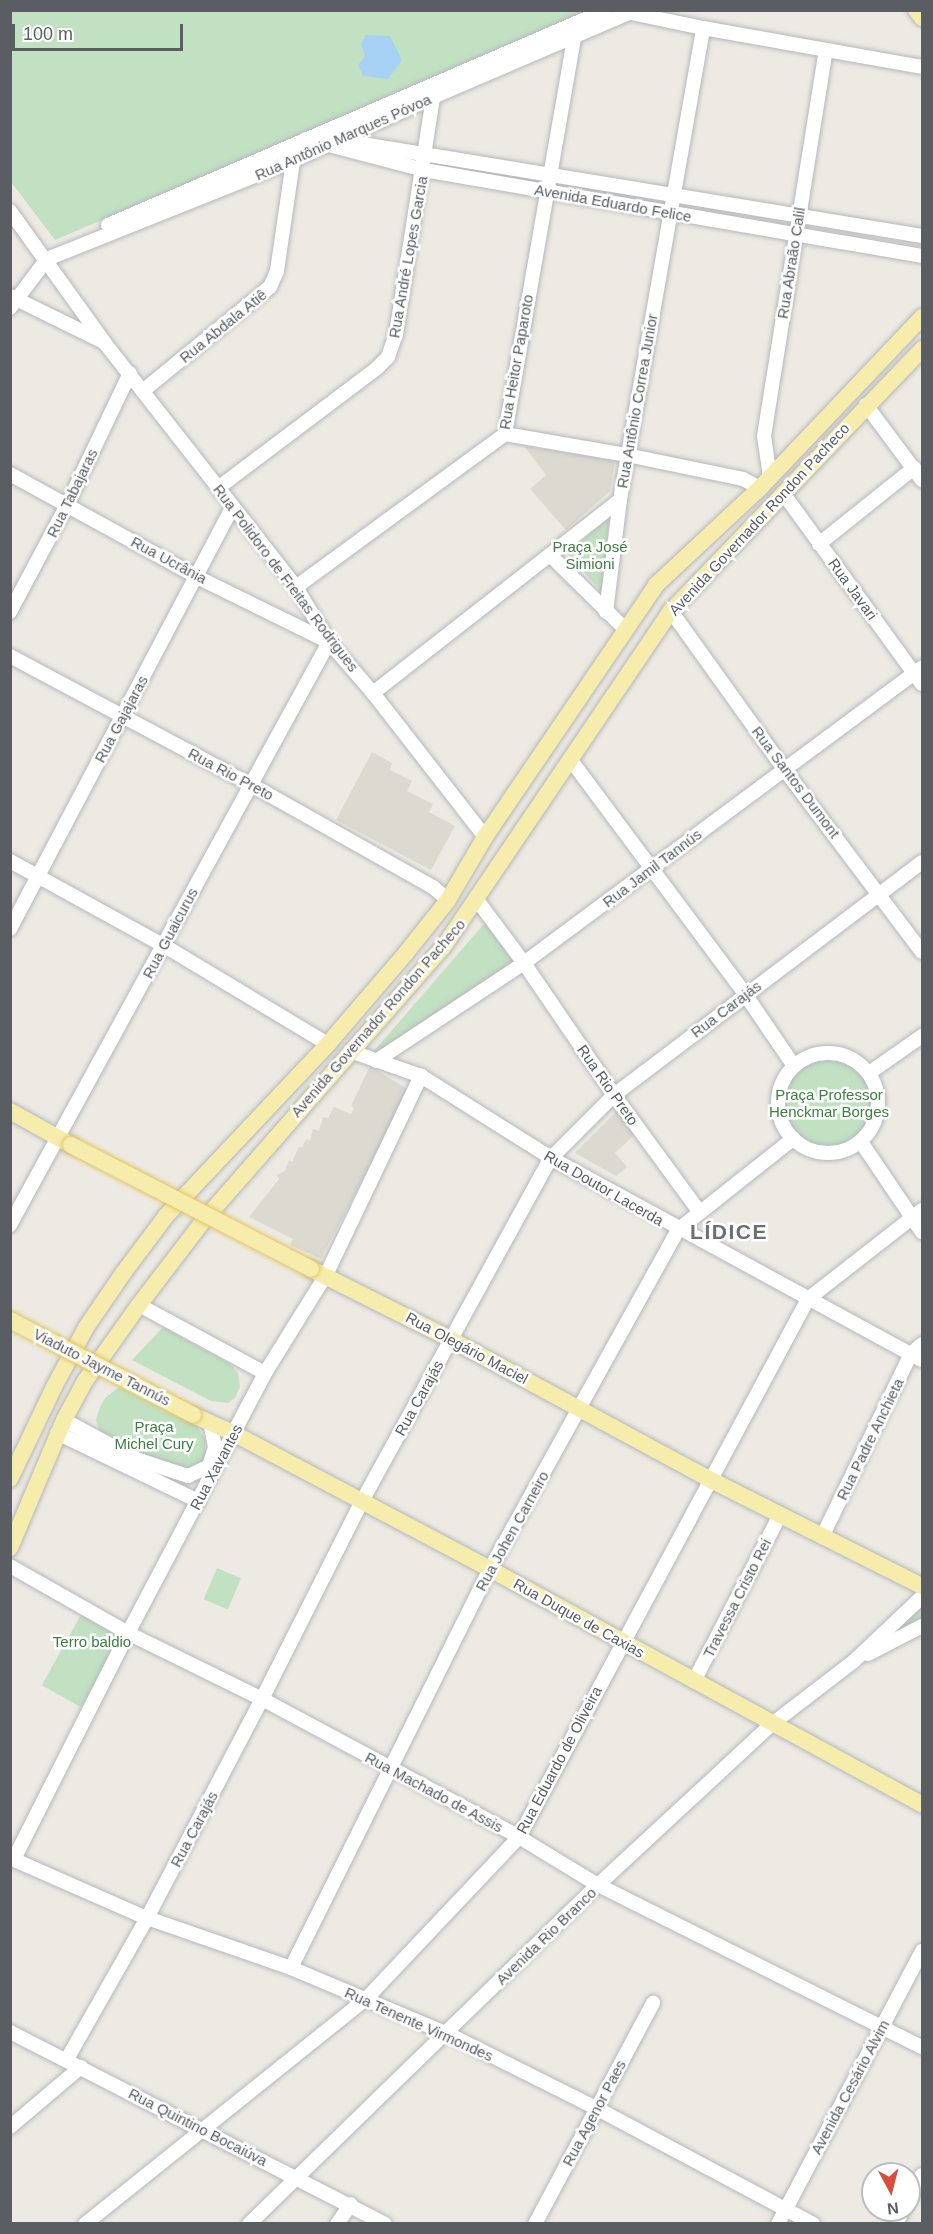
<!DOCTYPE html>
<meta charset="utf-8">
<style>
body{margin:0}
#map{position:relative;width:933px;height:2234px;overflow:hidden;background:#eceae2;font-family:Arial,sans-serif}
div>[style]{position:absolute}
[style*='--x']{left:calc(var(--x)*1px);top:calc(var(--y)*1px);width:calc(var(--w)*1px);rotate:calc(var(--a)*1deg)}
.education>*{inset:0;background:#dbd9d0}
.green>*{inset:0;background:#c1e1c2;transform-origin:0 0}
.round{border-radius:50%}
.water>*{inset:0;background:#a8d1f6}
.roads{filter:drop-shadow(0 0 2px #b5b7bb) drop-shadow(0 0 2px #b5b7bb)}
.minor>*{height:14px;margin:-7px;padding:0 7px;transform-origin:7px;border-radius:7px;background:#fff}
.minor>.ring{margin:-7px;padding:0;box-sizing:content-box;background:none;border:14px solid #fff;border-radius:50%}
.major>*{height:16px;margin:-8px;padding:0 8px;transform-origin:8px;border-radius:8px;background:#f6edad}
.bridges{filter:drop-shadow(0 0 2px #e2c365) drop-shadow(0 0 2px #e2c365)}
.major-bridge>*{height:16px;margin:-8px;padding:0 8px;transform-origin:8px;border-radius:8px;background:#f6edad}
span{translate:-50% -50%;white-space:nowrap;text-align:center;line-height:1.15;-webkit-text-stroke:5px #fff;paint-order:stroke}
.street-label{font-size:15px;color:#5a5d61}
.park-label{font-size:15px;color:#3d7e42}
.district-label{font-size:21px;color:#6c6f73;font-weight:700;letter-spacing:1.5px}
.frame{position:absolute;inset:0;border:12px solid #5a5d61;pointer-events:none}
.north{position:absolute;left:861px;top:2162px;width:60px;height:60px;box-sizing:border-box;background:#fff;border:2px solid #bdbec0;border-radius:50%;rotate:173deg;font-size:16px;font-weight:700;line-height:24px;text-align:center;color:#5a5d61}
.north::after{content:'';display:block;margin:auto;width:21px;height:27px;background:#d74e3d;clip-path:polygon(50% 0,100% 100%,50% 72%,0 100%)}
.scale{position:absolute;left:12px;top:24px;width:171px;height:27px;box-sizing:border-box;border:3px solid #5a5d61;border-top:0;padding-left:8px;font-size:18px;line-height:21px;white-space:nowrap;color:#5a5d61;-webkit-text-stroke:4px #fff;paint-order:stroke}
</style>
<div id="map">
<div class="education">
<i style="clip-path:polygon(524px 446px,615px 461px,610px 491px,566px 530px,530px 489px,546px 475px)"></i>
<i style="clip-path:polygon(372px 752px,392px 763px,390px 770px,412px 781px,407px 791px,433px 804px,429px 812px,455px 826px,431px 870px,336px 820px)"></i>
<i style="clip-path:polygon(370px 1066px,409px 1090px,321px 1259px,290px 1245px,293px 1239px,249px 1217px,279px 1179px,277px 1175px,285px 1171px,289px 1160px,292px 1162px,299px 1147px,302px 1148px,306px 1139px,310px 1141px,313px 1129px,319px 1131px,323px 1117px,328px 1118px,334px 1107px,351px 1114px,354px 1108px,351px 1106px)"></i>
<i style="clip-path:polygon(619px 1109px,637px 1132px,615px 1153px,627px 1167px,616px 1176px,575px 1153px)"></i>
</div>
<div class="green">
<i style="clip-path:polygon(10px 11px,592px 11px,55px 240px,11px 182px)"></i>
<i style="clip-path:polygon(609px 518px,602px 592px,567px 553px)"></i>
<i style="clip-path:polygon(490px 917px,524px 963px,376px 1061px,367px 1059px)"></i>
<i class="round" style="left:779px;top:1054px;width:98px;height:98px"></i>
<i style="clip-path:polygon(163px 1327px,230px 1364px,238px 1373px,240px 1387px,235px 1398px,228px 1403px,211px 1401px,132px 1360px)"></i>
<i style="clip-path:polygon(119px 1387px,197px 1426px,205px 1439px,206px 1453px,202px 1465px,189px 1473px,165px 1467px,100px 1433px,96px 1420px,100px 1407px,105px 1398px)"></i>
<i style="left:217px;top:1568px;width:26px;height:34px;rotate:23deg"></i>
<i style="clip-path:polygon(922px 1597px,922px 1626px,854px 1661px)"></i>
<i style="left:83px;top:1611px;width:45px;height:85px;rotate:29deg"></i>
</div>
<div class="water">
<i style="clip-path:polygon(366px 35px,390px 36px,402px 60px,388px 79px,363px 76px,358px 65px,365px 56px,361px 44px)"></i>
</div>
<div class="roads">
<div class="minor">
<i style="--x:632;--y:10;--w:3;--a:108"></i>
<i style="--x:631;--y:13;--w:74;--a:11.8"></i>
<i style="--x:703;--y:28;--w:222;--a:10.1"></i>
<i style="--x:306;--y:139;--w:122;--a:14.7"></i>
<i style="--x:424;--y:170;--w:505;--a:9.8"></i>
<i style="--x:338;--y:140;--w:592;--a:9.33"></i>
<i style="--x:10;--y:211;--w:161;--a:54.3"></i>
<i style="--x:104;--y:342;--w:311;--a:51.9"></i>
<i style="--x:296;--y:587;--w:64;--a:59"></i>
<i style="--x:329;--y:642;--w:67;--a:49.2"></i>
<i style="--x:373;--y:693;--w:182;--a:52.1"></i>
<i style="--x:108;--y:225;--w:542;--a:-23.35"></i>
<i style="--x:10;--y:296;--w:102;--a:26.1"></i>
<i style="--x:10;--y:308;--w:61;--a:-52.9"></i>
<i style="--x:47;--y:259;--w:264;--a:-21.8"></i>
<i style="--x:292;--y:161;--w:157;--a:-24.4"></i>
<i style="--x:435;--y:96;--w:219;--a:-23.2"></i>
<i style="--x:144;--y:390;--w:163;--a:-39.3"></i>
<i style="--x:270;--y:287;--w:17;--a:-66"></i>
<i style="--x:277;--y:271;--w:117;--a:-81.7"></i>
<i style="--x:866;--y:405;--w:94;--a:53.3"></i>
<i style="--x:505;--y:434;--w:124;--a:9.8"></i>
<i style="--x:627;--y:455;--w:118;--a:11.7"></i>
<i style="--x:743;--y:479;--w:19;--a:28"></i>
<i style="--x:10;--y:474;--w:213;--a:28.8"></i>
<i style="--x:197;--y:577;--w:147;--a:26.2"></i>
<i style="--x:329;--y:642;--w:665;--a:118.69"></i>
<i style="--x:770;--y:477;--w:41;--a:-98.3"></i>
<i style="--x:764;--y:436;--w:391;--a:-80.9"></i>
<i style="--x:218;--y:488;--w:199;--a:-37"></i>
<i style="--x:377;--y:368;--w:16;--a:-45"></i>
<i style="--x:388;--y:357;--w:24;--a:-71"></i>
<i style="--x:396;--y:334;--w:247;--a:-81.1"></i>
<i style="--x:783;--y:493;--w:236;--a:54"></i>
<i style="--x:819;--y:544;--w:122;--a:-38.7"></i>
<i style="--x:550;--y:555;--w:105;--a:44.6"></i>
<i style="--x:296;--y:587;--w:259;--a:-36.2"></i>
<i style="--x:505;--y:434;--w:403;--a:-80.1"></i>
<i style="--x:671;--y:611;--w:194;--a:54.4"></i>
<i style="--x:784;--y:769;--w:229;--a:53"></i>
<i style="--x:10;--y:612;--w:121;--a:-62"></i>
<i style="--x:67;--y:505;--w:146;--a:-64.5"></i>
<i style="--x:606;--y:612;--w:113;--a:-82.9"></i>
<i style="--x:10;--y:656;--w:272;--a:28.1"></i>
<i style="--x:250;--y:784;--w:210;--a:29.4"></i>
<i style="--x:433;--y:887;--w:20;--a:41"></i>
<i style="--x:373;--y:693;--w:313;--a:-38"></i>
<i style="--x:620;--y:500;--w:479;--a:-80"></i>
<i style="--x:570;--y:759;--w:293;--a:53.3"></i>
<i style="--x:745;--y:994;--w:87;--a:55.8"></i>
<i style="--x:10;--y:861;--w:175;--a:28.8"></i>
<i style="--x:163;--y:945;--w:192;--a:31"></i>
<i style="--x:477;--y:900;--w:79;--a:53.3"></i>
<i style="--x:524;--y:963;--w:160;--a:55.7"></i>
<i style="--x:614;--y:1095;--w:144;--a:53.8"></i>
<i style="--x:10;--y:929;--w:476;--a:-62.2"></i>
<i style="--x:350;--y:1051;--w:75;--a:19.4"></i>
<i style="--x:421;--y:1076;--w:154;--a:32.2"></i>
<i style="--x:551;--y:1158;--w:422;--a:28.6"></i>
<i class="ring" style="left:778px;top:1053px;width:86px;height:86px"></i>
<i style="--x:376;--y:1061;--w:178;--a:-33.5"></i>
<i style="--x:524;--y:963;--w:496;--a:-36.6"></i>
<i style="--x:869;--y:1073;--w:65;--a:-34.9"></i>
<i style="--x:861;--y:1142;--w:109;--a:55.9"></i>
<i style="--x:139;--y:1305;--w:143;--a:28.4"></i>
<i style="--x:64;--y:1420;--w:82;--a:28.4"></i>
<i style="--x:136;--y:1459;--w:55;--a:18.1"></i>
<i style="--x:188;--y:1476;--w:23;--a:-25"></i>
<i style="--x:209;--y:1466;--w:20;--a:-72"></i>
<i style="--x:215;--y:1447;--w:25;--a:-101"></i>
<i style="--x:57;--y:1433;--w:157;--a:25.7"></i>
<i style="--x:822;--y:1537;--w:203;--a:-64.1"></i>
<i style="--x:911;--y:1354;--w:15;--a:-42"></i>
<i style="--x:10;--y:1566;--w:136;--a:29.6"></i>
<i style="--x:128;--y:1633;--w:149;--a:26.2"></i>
<i style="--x:262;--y:1699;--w:292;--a:28.2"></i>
<i style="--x:519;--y:1837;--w:92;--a:31.3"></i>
<i style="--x:598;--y:1885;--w:362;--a:26.6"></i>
<i style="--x:868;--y:1654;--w:61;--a:-27.4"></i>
<i style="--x:694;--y:1681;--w:187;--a:-62.6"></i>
<i style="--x:10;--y:1858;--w:150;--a:23.7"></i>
<i style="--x:147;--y:1918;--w:152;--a:19.1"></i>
<i style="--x:291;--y:1968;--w:168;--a:22.8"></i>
<i style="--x:446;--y:2033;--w:168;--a:26.6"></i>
<i style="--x:596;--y:2108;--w:246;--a:28.1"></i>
<i style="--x:14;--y:1859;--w:253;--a:-63.2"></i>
<i style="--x:128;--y:1633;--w:294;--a:-62.2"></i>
<i style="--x:265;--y:1373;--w:115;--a:-58.1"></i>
<i style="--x:326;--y:1275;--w:221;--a:-64.5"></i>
<i style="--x:291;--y:1968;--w:446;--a:-63.5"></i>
<i style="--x:490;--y:1569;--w:388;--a:-61"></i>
<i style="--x:678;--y:1230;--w:147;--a:-38.4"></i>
<i style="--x:10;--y:2032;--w:421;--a:27.1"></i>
<i style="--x:67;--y:2059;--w:162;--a:-60.4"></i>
<i style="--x:147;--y:1918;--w:247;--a:-62.3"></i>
<i style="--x:262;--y:1699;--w:220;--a:-63.2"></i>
<i style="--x:361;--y:1503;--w:394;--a:-61.2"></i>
<i style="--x:551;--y:1158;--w:89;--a:-45"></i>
<i style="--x:614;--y:1095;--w:386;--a:-37.1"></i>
<i style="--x:10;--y:2127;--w:93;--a:-40.2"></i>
<i style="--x:909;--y:2200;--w:28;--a:-63"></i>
<i style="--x:85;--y:2224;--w:359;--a:-38.7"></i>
<i style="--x:365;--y:2000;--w:224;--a:-46.6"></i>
<i style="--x:519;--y:1837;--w:611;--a:-61.76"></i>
<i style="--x:808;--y:1299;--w:145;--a:-38"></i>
<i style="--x:249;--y:2224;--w:487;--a:-44.2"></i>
<i style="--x:598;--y:1885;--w:237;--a:-42.8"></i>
<i style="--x:772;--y:1724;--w:103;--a:-37.5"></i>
<i style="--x:854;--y:1661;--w:93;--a:-43.3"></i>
<i style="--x:337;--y:2224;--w:24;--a:-55"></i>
<i style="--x:535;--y:2224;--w:251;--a:-61.9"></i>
<i style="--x:778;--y:2224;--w:309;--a:-62.2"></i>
<i style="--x:896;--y:2224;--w:16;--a:-63"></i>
</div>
<div class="major">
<i style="--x:916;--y:10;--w:10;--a:53"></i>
<i style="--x:10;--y:1111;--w:70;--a:29.1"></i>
<i style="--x:311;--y:1269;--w:158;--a:26.7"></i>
<i style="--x:452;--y:1340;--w:294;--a:28.4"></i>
<i style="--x:711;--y:1480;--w:236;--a:26.7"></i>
<i style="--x:193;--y:1415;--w:44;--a:24.2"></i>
<i style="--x:233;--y:1433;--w:291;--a:27.9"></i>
<i style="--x:490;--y:1569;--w:492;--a:28.6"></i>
<i style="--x:10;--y:1479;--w:102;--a:-64.4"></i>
<i style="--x:54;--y:1387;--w:69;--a:-61.6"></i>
<i style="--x:87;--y:1326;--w:65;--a:-55.6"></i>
<i style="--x:124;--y:1272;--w:70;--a:-53.1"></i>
<i style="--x:166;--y:1216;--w:236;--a:-46.7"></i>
<i style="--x:328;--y:1044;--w:120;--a:-49.4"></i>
<i style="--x:406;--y:953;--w:68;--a:-51.6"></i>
<i style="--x:448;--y:900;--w:73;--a:-59.6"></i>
<i style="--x:485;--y:837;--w:305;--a:-55.8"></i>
<i style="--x:656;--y:585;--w:142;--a:-43"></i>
<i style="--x:760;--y:488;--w:236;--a:-46.5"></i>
<i style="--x:10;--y:1548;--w:139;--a:-67.1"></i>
<i style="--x:64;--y:1420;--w:44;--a:-61.7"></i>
<i style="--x:85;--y:1381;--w:93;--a:-54.6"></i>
<i style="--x:139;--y:1305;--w:107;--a:-52.6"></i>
<i style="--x:204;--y:1220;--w:364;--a:-48.8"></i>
<i style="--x:444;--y:946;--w:405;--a:-55.9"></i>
<i style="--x:671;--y:611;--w:363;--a:-46.2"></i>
</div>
</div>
<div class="bridges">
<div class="major-bridge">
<i style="--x:71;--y:1145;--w:270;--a:27.3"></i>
<i style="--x:10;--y:1320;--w:206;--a:27.4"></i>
</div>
</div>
<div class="street-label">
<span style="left:343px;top:137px;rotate:-24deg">Rua Antônio Marques Póvoa</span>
<span style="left:613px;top:203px;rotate:10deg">Avenida Eduardo Felice</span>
<span style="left:408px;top:257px;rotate:-80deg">Rua André Lopes Garcia</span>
<span style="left:791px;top:263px;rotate:-81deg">Rua Abraão Calil</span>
<span style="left:223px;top:326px;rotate:-39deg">Rua Abdala Atiê</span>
<span style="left:516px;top:362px;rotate:-80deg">Rua Heitor Paparoto</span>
<span style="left:637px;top:401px;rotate:-80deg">Rua Antônio Correa Junior</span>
<span style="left:72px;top:493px;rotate:-64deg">Rua Tabajaras</span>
<span style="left:759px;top:519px;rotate:-47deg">Avenida Governador Rondon Pacheco</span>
<span style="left:169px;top:560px;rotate:28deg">Rua Ucrânia</span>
<span style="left:286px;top:578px;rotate:53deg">Rua Polidoro de Freitas Rodrigues</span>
<span style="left:853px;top:589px;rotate:54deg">Rua Javari</span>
<span style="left:121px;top:719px;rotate:-62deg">Rua Gajajaras</span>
<span style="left:231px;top:774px;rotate:28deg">Rua Rio Preto</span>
<span style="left:796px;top:782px;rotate:53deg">Rua Santos Dumont</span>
<span style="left:652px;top:868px;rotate:-37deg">Rua Jamil Tannús</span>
<span style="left:170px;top:933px;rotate:-62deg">Rua Guaicurus</span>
<span style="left:726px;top:1009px;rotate:-37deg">Rua Carajás</span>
<span style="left:378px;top:1018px;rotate:-49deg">Avenida Governador Rondon Pacheco</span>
<span style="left:608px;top:1085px;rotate:55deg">Rua Rio Preto</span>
<span style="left:604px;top:1188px;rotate:30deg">Rua Doutor Lacerda</span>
<span style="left:467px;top:1348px;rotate:28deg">Rua Olegário Maciel</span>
<span style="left:102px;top:1367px;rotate:27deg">Viaduto Jayme Tannús</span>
<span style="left:419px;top:1398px;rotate:-61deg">Rua Carajás</span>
<span style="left:870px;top:1439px;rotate:-64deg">Rua Padre Anchieta</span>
<span style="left:216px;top:1467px;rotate:-62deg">Rua Xavantes</span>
<span style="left:512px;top:1531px;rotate:-61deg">Rua Johen Carneiro</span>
<span style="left:737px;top:1598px;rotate:-63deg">Travessa Cristo Rei</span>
<span style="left:579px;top:1618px;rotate:29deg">Rua Duque de Caxias</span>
<span style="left:559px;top:1760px;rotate:-62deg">Rua Eduardo de Oliveira</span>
<span style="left:434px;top:1792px;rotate:28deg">Rua Machado de Assis</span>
<span style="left:194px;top:1829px;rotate:-62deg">Rua Carajás</span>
<span style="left:546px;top:1936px;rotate:-44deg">Avenida Rio Branco</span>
<span style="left:419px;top:2024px;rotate:24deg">Rua Tenente Virmondes</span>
<span style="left:850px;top:2087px;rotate:-62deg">Avenida Cesário Alvim</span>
<span style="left:594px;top:2113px;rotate:-62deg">Rua Agenor Paes</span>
<span style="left:198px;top:2127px;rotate:27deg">Rua Quintino Bocaiúva</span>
</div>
<div class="park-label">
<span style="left:590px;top:555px">Praça José<br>Simioni</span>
<span style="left:829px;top:1103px">Praça Professor<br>Henckmar Borges</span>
<span style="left:154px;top:1435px">Praça<br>Michel Cury</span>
<span style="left:92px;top:1642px">Terro baldio</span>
</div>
<div class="district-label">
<span style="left:729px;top:1232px">LÍDICE</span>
</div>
<div class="frame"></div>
<div class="north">N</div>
<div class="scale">100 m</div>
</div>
